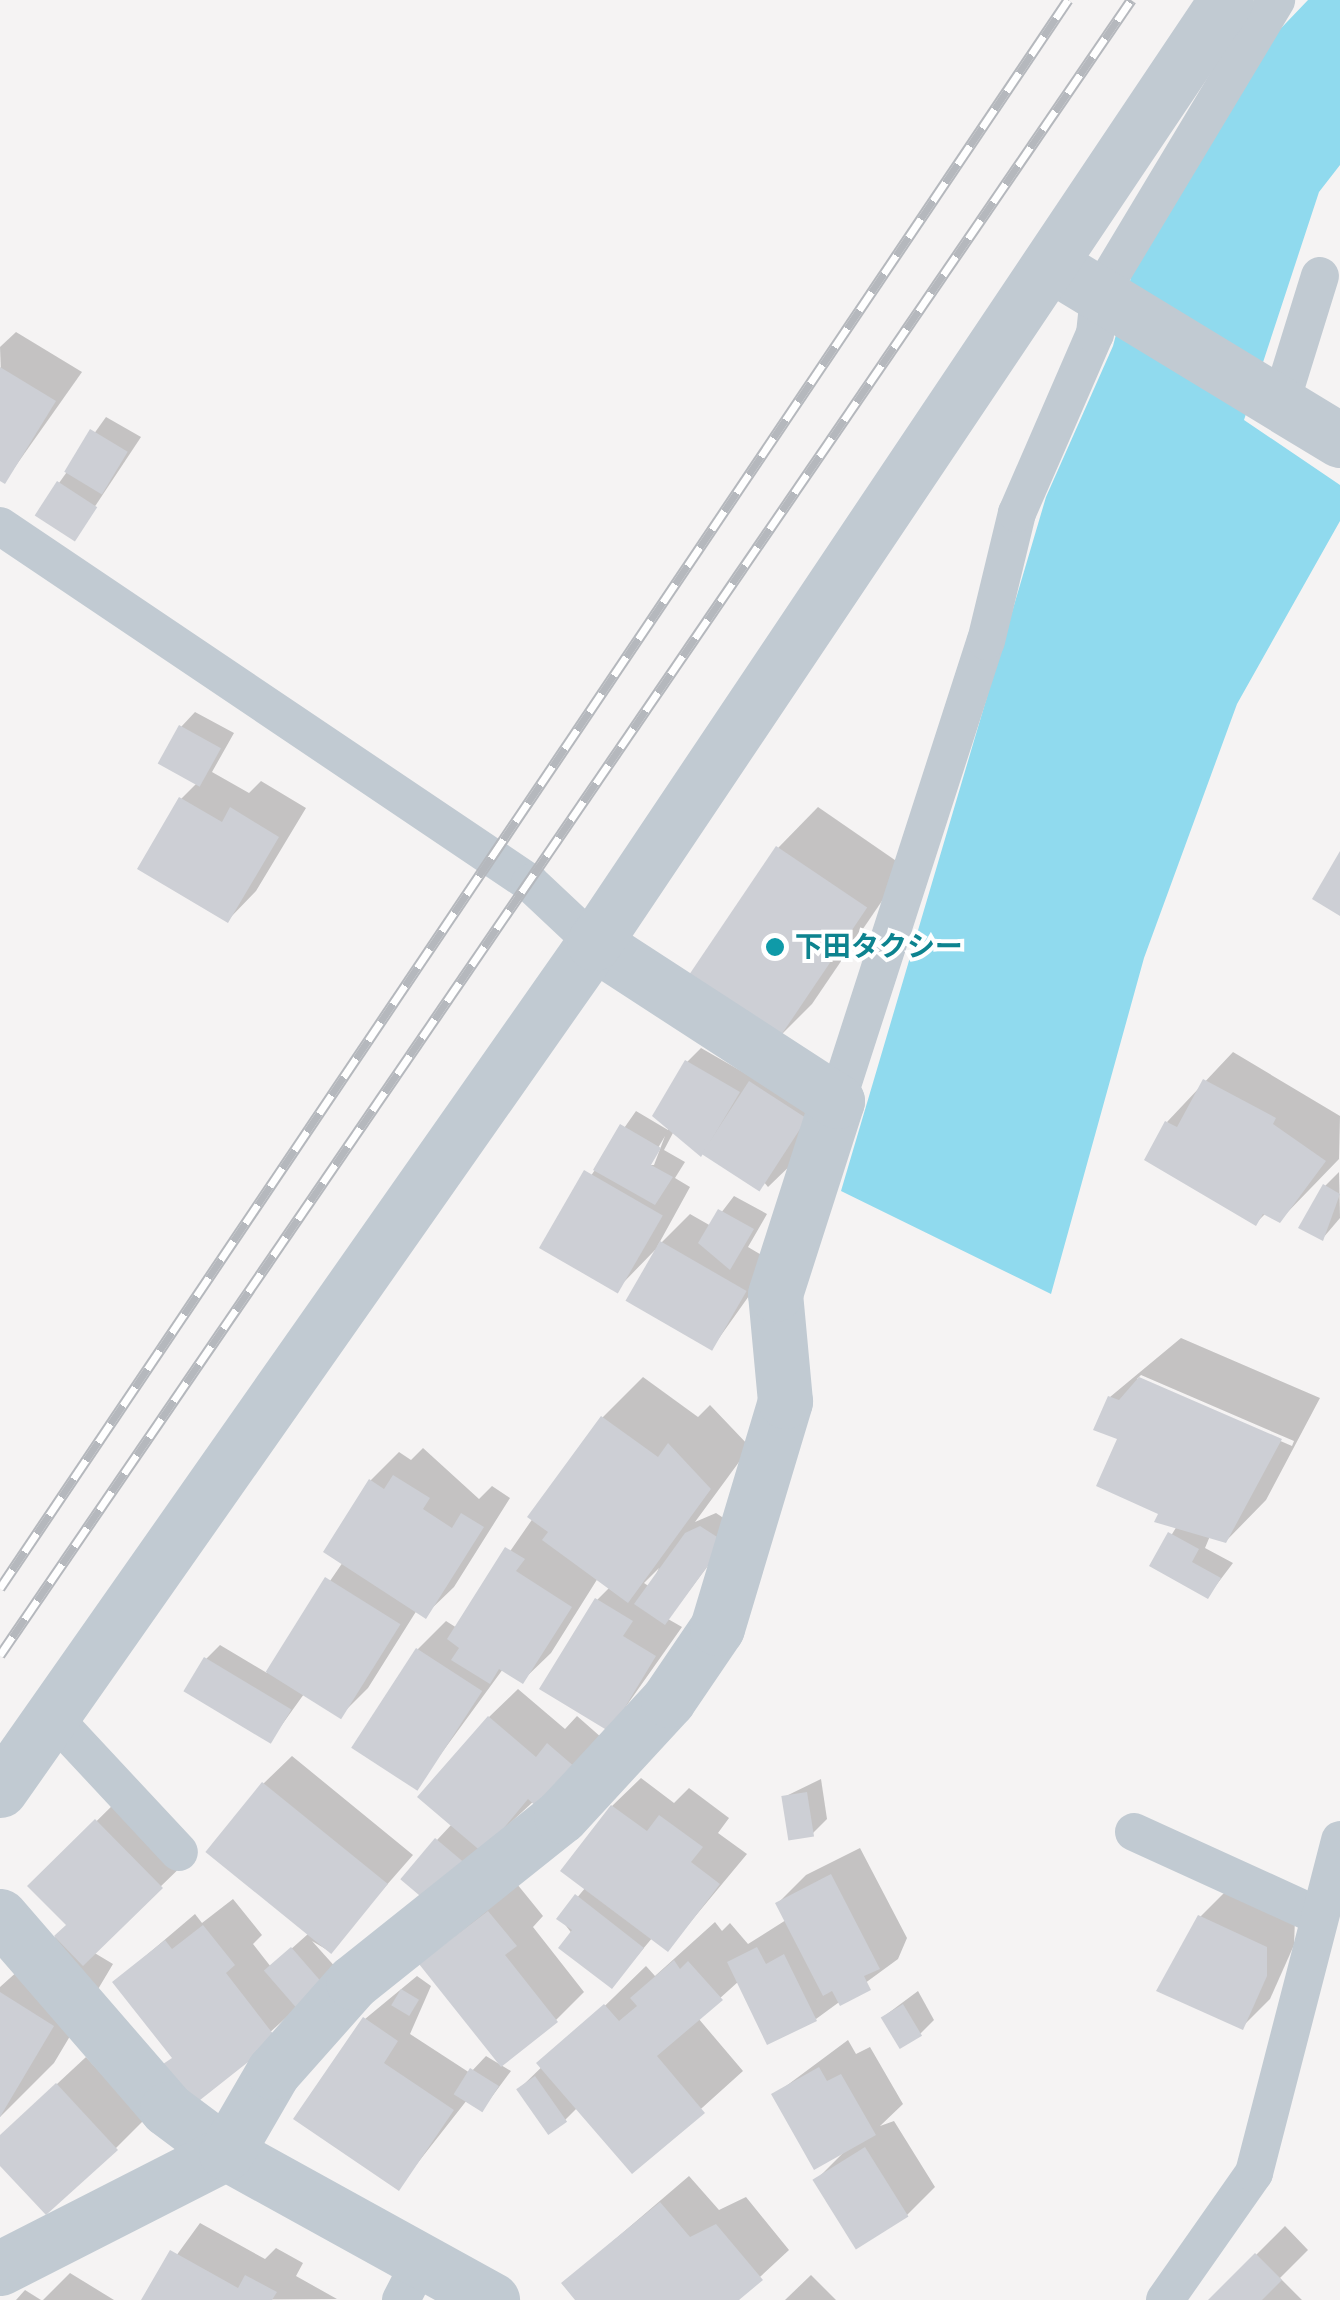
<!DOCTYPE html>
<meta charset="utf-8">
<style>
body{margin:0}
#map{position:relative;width:1340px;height:2300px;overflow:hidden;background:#f5f3f3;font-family:"Roboto Condensed","Noto Sans JP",sans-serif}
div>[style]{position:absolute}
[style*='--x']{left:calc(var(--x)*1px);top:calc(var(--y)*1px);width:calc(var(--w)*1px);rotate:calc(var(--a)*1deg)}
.water>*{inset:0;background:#90daee}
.shadow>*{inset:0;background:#0003}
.building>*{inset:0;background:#cdcfd5;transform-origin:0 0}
.service>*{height:38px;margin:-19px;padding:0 19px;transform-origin:19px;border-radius:19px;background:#c1cad2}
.minor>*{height:55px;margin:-27.5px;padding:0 27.5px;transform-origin:27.5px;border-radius:27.5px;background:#c1cad2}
.tertiary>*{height:55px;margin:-27.5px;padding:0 27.5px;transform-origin:27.5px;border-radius:27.5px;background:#c1cad2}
.rail>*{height:11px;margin-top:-5.5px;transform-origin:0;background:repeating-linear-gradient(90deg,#fff 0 22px,#b5b8bd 0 44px);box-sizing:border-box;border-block:2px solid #b5b8bd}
.dots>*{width:28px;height:28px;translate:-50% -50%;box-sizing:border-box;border:5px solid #fff;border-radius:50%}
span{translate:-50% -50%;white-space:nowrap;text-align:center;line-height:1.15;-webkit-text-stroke:8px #fff;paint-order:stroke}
.culture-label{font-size:28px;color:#0d838f;font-weight:700}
.left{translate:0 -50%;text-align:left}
</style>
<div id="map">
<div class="water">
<i style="clip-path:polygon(1308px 0,1340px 0,1340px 165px,1319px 192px,1244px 420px,1340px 485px,1340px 521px,1237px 704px,1144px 958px,1051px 1294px,841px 1191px,1046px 497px,1113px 346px,1135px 262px,1263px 47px)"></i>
</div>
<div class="shadow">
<i style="clip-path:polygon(16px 332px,82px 372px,5px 481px,0 347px)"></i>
<i style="clip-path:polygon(106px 417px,141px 437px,74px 538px,59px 483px)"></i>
<i style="clip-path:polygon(195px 712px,234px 733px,212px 772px,249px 793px,261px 781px,306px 808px,256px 891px,228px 920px,181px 799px,197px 783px,181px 727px)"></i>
<i style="clip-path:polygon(818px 807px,905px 867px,812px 1004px,772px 1044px,778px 848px)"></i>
<i style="clip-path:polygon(evenodd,701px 1048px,755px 1079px,834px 1090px,797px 1159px,768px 1187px,723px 1132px,701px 1154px,674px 1131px,664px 1150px,685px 1162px,675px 1178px,690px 1187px,657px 1247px,690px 1214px,711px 1226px,734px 1196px,767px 1214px,748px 1247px,773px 1262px,712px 1348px,655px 1250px,622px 1284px,542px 1246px,636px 1111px,668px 1130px,687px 1062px,701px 1048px,665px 1136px,654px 1165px,648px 1165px,665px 1136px)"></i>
<i style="clip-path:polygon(1233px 1052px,1340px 1116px,1339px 1159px,1280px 1220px,1266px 1213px,1256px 1223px,1167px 1122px)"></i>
<i style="clip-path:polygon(1339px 1172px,1340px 1218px,1323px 1238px,1325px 1186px)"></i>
<i style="clip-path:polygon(evenodd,1181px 1338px,1320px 1398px,1266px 1500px,1226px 1541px,1210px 1536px,1205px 1548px,1233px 1563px,1208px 1596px,1153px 1565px,1177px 1526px,1120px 1438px,1110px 1397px,1181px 1338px,1141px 1375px,1294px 1441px,1292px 1446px,1137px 1379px,1141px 1375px)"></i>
<i style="clip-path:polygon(evenodd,643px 1377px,698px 1417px,710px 1405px,750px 1447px,695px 1522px,716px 1513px,737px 1527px,668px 1619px,682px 1627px,610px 1729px,597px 1600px,610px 1587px,598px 1578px,551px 1653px,522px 1681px,503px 1669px,416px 1788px,418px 1649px,446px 1621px,457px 1628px,603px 1417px,643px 1377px,659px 1568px,650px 1587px,644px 1583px,659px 1568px)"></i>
<i style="clip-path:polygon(423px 1448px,479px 1499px,492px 1486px,510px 1498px,454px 1587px,425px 1615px,417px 1610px,368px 1688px,340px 1716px,304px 1694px,271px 1740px,206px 1659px,220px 1645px,267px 1673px,343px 1562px,371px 1480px,399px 1452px,411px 1460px)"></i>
<i style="clip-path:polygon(518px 1689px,565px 1729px,577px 1716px,602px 1738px,443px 1885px,437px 1840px,452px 1824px,489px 1717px)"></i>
<i style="clip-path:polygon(292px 1756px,413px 1855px,329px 1951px,312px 1941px,338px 1970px,195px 2101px,175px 2057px,115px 1982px,195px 1914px,202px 1923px,233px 1899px,262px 1935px,253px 1944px,271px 1967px,308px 1934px,263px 1784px)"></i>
<i style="clip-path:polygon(641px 1778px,674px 1803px,689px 1788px,729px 1818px,718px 1833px,747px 1854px,668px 1949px,653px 1937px,612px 1986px,560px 1918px,586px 1887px,612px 1806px)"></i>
<i style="clip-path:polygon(821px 1779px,827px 1819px,813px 1833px,784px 1797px)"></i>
<i style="clip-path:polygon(125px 1793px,190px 1858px,93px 1952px,113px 1964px,54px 2063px,0 2117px,0 1987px,69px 1925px,31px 1886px)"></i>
<i style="clip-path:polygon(860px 1848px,907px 1938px,898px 1959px,816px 2019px,739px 1981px,698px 2018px,743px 2071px,632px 2171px,578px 2107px,565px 2120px,519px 2089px,646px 1966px,655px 1976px,715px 1922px,722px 1931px,730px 1923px,748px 1944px,786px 1920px,778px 1903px,806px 1875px)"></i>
<i style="clip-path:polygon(517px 1884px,543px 1916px,533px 1927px,584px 1992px,556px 2020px,422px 1964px)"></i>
<i style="clip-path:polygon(1228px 1889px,1295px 1919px,1294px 1945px,1270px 1999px,1242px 2027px,1200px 1917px)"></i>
<i style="clip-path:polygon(417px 1976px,431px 1986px,410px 2034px,470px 2073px,486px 2056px,511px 2071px,482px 2110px,467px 2100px,398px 2188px,365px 2019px)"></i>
<i style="clip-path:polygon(918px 1991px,934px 2020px,920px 2034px,883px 2017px)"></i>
<i style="clip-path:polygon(848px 2040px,856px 2054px,870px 2047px,903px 2104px,880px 2126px,894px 2121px,935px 2187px,907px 2215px,816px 2180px,844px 2152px,774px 2095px)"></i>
<i style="clip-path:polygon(86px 2057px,144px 2120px,116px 2148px,0 2162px,0 2137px)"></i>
<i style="clip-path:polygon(689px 2176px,719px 2210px,746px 2197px,789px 2250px,735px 2300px,578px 2300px,564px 2283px)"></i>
<i style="clip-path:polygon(200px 2223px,265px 2259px,276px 2248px,303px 2263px,296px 2276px,337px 2299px,144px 2300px)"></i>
<i style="clip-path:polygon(1285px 2226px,1308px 2250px,1280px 2278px,1302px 2300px,1211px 2300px)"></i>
<i style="clip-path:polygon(70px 2273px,114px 2300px,43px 2300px)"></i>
<i style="clip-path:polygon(811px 2275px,836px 2300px,785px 2300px)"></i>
<i style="clip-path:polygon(25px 2290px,41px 2300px,16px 2300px)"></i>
</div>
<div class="building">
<i style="clip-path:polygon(0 367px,56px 401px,5px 484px,0 481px)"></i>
<i style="left:90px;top:429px;width:44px;height:50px;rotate:31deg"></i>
<i style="left:57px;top:481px;width:48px;height:41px;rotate:33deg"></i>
<i style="left:179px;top:725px;width:48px;height:44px;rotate:29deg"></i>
<i style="clip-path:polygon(179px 797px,222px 822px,230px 807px,279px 837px,228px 923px,137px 869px)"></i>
<i style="left:776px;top:846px;width:110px;height:168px;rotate:34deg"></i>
<i style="clip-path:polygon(1340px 851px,1340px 916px,1312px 899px)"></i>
<i style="clip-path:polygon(685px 1060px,740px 1092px,701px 1157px,652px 1116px)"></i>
<i style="clip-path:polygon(1203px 1079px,1276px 1118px,1273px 1124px,1326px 1161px,1280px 1223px,1263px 1214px,1256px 1226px,1144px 1160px,1165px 1121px,1177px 1127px)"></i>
<i style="left:749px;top:1081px;width:69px;height:87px;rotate:33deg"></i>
<i style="clip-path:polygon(620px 1124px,661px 1148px,651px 1165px,673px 1177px,655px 1205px,593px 1170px)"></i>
<i style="left:584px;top:1170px;width:91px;height:90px;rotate:30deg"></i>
<i style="clip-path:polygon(1323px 1184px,1340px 1194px,1323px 1241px,1298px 1228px)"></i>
<i style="clip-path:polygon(718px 1209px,754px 1229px,730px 1270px,698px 1243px)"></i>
<i style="left:660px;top:1241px;width:100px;height:69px;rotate:30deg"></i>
<i style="clip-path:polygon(1139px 1377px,1282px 1439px,1226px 1543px,1154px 1522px,1158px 1514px,1096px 1486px,1117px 1439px,1093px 1430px,1108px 1396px,1119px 1400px)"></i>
<i style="clip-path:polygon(601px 1416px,658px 1457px,668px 1443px,711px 1489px,628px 1603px,542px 1540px,548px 1532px,527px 1517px)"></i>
<i style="clip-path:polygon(393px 1475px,430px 1498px,423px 1509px,452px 1528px,461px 1513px,484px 1527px,426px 1619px,323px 1552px,369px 1479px,384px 1489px)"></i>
<i style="clip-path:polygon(700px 1526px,725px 1542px,665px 1625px,634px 1604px,685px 1533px)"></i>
<i style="clip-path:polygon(1168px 1532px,1199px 1549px,1192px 1562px,1221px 1578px,1208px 1599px,1149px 1566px)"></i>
<i style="clip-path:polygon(505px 1547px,525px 1559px,516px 1571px,572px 1607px,523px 1684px,499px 1669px,490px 1684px,451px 1660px,459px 1648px,447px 1639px)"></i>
<i style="left:325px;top:1577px;width:89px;height:112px;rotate:32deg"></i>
<i style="clip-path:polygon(595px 1598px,633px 1621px,623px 1636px,656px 1656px,610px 1732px,539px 1689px)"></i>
<i style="left:416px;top:1648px;width:79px;height:119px;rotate:33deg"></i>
<i style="left:204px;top:1657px;width:102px;height:40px;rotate:31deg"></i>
<i style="clip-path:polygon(488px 1716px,536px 1757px,547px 1743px,576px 1768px,540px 1810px,528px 1799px,483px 1853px,417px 1797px)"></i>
<i style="left:262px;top:1782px;width:162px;height:90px;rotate:39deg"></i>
<i style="left:807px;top:1792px;width:45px;height:26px;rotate:81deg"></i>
<i style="clip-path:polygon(611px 1805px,647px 1831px,659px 1815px,703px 1847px,691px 1862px,720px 1884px,668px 1952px,560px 1871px)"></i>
<i style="clip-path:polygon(95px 1819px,163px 1888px,83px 1966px,54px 1936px,66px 1925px,27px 1886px)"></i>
<i style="left:435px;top:1838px;width:38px;height:54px;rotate:40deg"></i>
<i style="clip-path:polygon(831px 1874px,880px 1969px,864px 1976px,871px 1990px,840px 2006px,832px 1991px,823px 1996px,775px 1903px)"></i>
<i style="clip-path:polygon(575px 1894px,644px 1948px,612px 1989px,558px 1948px,572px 1930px,556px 1919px)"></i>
<i style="clip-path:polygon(488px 1911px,517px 1946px,505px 1955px,558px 2022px,501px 2067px,419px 1964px)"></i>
<i style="clip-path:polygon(1198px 1915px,1267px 1947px,1267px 1976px,1243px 2030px,1156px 1991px)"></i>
<i style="clip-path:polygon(203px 1925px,235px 1965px,226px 1973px,277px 2039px,195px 2104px,163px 2064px,172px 2058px,112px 1982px,165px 1940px,172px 1949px)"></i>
<i style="left:291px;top:1947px;width:52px;height:36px;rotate:49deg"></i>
<i style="clip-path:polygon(757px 1947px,766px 1964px,784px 1954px,817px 2021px,767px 2045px,727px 1962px)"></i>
<i style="clip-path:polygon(674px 1960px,680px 1969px,688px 1961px,723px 2000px,657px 2056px,705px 2113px,632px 2174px,536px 2063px,604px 2004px,619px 2021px,637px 2006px,630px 1998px)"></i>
<i style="left:401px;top:1989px;width:21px;height:19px;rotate:31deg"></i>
<i style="clip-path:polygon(0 1992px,54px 2026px,0 2117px)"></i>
<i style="left:903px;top:2004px;width:37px;height:26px;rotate:59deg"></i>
<i style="clip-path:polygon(363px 2017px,398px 2041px,384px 2063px,454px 2110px,399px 2191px,293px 2119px)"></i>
<i style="clip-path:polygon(819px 2067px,827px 2081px,841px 2074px,876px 2135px,814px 2170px,771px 2094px)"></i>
<i style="left:470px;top:2068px;width:34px;height:31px;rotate:32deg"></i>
<i style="left:535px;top:2076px;width:56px;height:23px;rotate:55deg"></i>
<i style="clip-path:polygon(56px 2083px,118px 2150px,46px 2215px,0 2166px,0 2135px)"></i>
<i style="left:865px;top:2147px;width:82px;height:62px;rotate:58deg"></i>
<i style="clip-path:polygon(660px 2202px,690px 2237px,716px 2224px,763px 2280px,739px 2300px,575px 2300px,561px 2283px)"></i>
<i style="clip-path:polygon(170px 2250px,238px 2288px,245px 2275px,277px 2292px,272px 2300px,141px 2300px)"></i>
<i style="clip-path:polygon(1255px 2253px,1282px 2280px,1262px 2300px,1208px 2300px)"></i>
</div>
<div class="service">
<i style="--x:1280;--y:405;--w:135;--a:-72.8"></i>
<i style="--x:0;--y:526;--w:639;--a:33.96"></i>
<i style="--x:530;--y:883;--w:88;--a:43.2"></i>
<i style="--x:837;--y:1101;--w:484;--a:-72.1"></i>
<i style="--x:986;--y:641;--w:132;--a:-76.4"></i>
<i style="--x:1017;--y:513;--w:195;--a:-66.5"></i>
<i style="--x:1095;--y:334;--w:39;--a:-84"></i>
<i style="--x:1099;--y:295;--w:344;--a:-59"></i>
<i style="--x:52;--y:1716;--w:186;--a:47"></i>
<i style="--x:1134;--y:1832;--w:200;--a:24.5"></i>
<i style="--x:401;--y:2300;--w:44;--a:-62.9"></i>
<i style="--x:1165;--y:2300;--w:155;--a:-55"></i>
<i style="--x:1254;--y:2173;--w:344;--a:-75.5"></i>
</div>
<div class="minor">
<i style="--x:1050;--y:264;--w:339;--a:31.3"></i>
<i style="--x:0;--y:1916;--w:255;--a:49.1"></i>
<i style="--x:167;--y:2109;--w:74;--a:36.7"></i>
<i style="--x:226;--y:2153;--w:304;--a:28.9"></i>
<i style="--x:0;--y:2268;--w:254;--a:-27"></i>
<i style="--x:226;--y:2153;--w:94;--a:-59.9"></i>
<i style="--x:273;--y:2072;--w:120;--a:-48.4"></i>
<i style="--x:353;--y:1982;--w:266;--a:-38.6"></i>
<i style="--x:561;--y:1816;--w:158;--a:-47.3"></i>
<i style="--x:668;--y:1700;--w:87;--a:-55.8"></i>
<i style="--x:717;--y:1628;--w:237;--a:-73.3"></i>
<i style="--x:785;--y:1401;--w:107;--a:-95.3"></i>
<i style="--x:775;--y:1294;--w:203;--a:-72.2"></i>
<i style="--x:837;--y:1101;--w:290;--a:-147"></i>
</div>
<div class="tertiary">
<i style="--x:0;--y:1790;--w:1035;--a:-54.96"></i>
<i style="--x:594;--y:943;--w:1135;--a:-56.17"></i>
</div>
<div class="rail">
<i style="--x:0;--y:1588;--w:1914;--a:-56.08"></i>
<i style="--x:0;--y:1655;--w:2005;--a:-55.65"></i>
</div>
<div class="dots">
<i style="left:775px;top:947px;background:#0f9aa8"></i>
</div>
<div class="culture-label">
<span class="left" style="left:795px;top:947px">下田タクシー</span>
</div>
</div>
